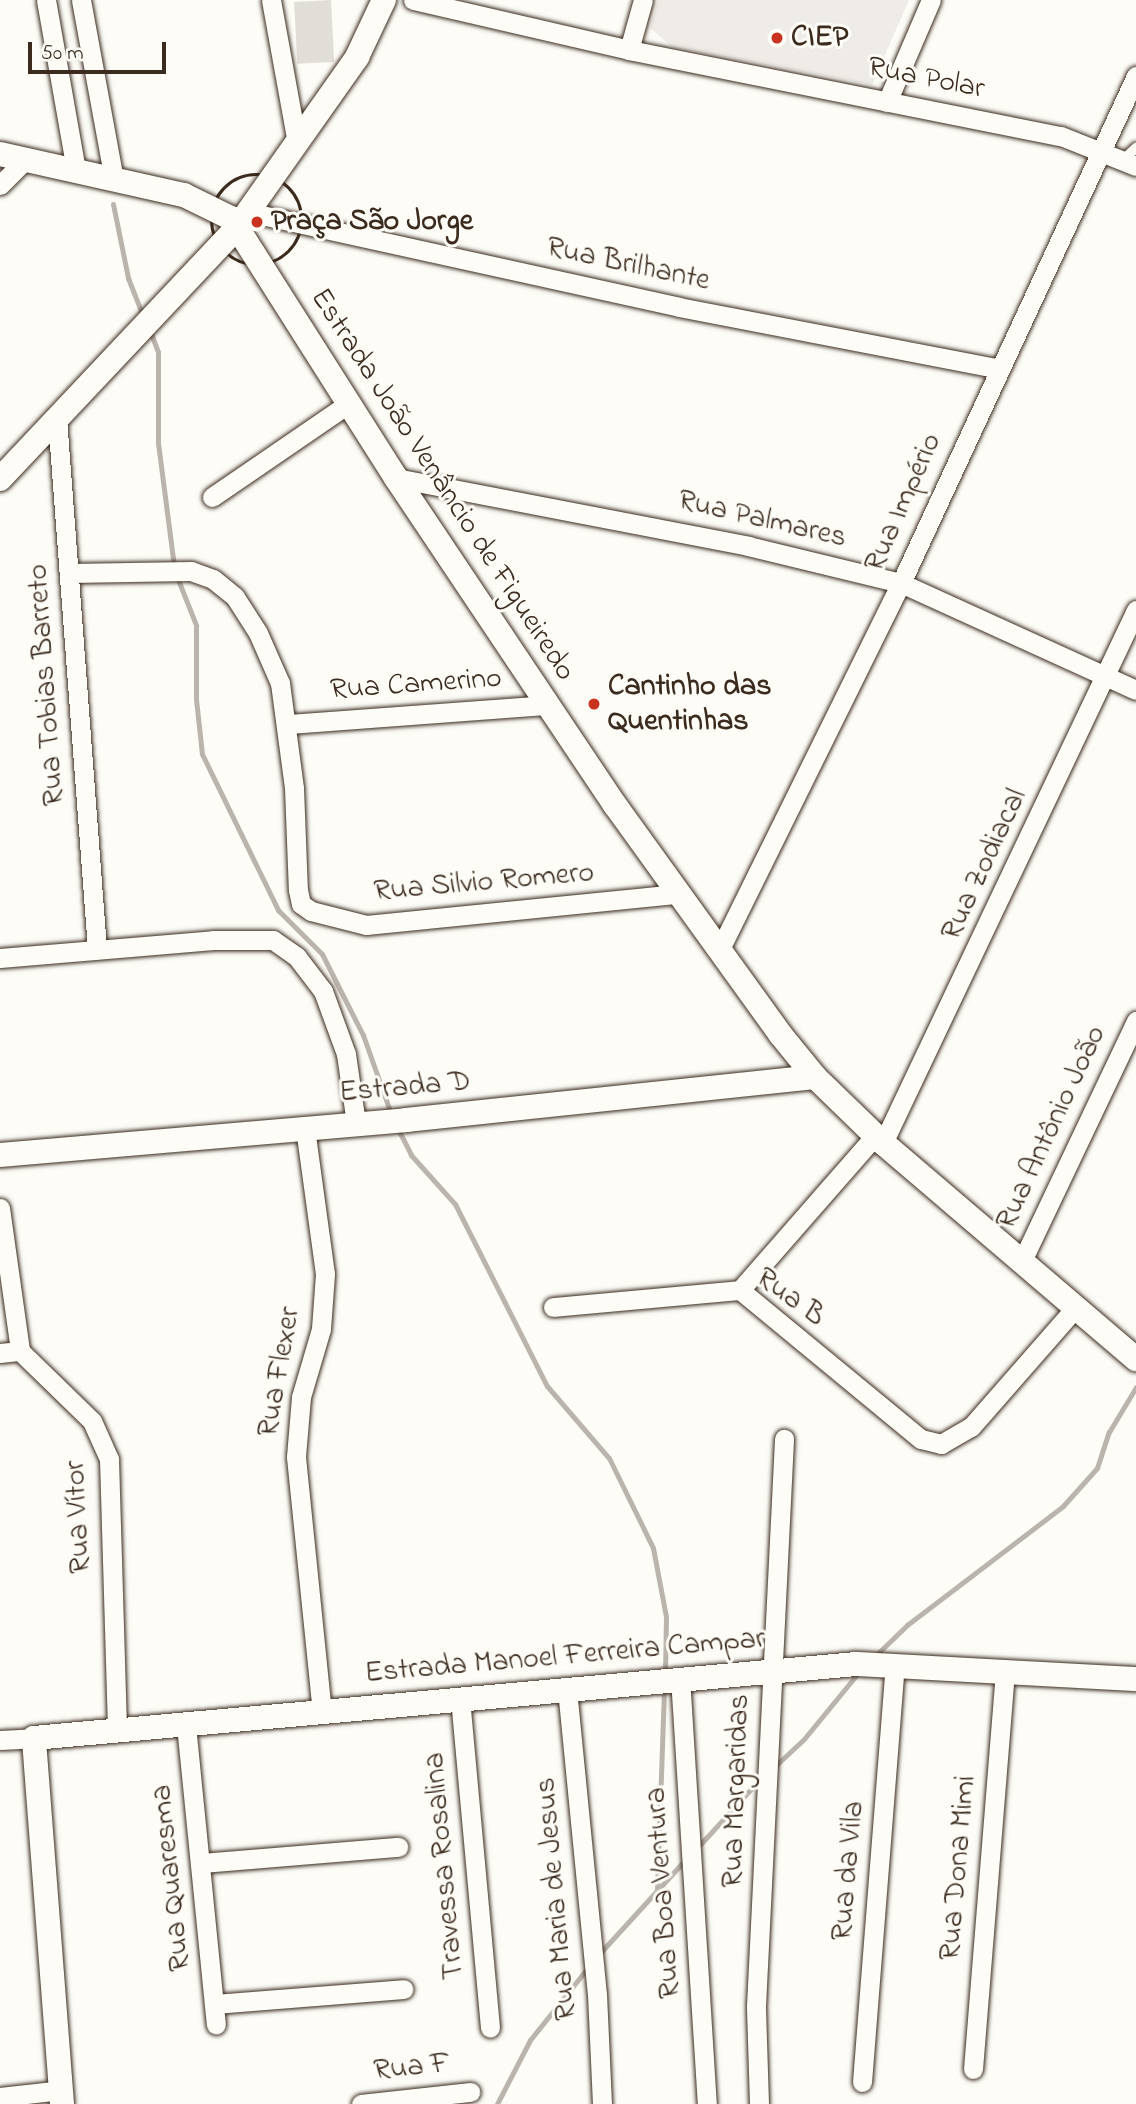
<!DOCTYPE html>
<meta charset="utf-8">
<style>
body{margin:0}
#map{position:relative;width:1136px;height:2104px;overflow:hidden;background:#fdfcf7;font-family:"Indie Flower",sans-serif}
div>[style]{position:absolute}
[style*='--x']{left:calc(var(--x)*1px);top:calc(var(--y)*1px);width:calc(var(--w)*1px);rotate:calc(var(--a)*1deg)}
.built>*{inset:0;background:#efece7}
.green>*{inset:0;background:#e1ded7;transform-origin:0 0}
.stream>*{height:5px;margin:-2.5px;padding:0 2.5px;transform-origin:2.5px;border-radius:2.5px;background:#bbb4ad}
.path>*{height:3.5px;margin-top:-1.75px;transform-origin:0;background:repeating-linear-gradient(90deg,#3b2a1e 0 5px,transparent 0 10px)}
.path>.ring{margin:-1.75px;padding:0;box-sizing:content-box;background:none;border:3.5px solid #3b2a1e;border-radius:50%}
.roads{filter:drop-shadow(0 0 2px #3b2a1e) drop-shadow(0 0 2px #3b2a1e)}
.service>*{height:10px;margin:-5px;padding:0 5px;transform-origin:5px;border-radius:5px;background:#fdfcf7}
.minor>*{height:19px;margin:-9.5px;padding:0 9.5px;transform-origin:9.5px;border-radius:9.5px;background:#fdfcf7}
.tertiary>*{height:24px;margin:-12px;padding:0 12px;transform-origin:12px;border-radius:12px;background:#fdfcf7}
.dots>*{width:19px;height:19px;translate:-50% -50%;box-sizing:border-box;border:4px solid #fdfcf7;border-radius:50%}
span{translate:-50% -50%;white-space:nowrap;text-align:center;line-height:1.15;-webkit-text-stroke:6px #fdfcf7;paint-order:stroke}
.poi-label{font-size:30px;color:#3b2a1e;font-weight:700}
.left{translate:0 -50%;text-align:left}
.street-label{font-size:30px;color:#3b2a1e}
.scale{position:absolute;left:28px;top:42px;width:138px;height:32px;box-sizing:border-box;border:4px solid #3b2a1e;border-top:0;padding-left:9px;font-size:21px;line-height:24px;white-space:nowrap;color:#3b2a1e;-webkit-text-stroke:5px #fdfcf7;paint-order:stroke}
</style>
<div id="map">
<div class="built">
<i style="clip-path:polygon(658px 0,909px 0,872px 85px,672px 47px,650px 28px)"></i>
</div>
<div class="green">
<i style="left:331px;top:0;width:62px;height:37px;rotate:87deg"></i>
</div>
<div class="stream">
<i style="--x:113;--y:204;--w:76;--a:78.5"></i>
<i style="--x:128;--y:278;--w:41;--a:68.5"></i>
<i style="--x:150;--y:331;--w:22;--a:69"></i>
<i style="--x:158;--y:352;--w:91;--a:90"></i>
<i style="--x:158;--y:443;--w:125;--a:82.6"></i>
<i style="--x:177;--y:577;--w:52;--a:68.4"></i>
<i style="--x:196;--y:625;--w:74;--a:90"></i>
<i style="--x:196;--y:699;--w:55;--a:83.8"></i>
<i style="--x:202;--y:754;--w:174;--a:64"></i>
<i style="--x:278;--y:910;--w:62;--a:45"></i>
<i style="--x:322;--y:954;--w:91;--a:63.2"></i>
<i style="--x:363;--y:1035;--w:84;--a:70.5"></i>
<i style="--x:398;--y:1129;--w:29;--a:63"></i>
<i style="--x:411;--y:1155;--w:66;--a:48.1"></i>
<i style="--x:455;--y:1204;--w:204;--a:63.2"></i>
<i style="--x:547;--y:1386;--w:95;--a:49.3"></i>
<i style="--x:609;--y:1458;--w:100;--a:63.9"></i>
<i style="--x:653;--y:1548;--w:70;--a:79.3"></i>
<i style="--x:666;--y:1617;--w:56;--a:91"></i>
<i style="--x:875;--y:1656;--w:45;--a:-44.1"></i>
<i style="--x:907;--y:1625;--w:196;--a:-37.3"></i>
<i style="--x:1063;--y:1506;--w:51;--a:-48.2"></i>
<i style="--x:1097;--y:1468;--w:38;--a:-72"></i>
<i style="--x:1109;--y:1432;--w:52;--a:-59"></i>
<i style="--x:774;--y:1767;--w:41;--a:-43"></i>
<i style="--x:804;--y:1739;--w:85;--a:-50.7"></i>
<i style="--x:697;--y:1848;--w:95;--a:-47.6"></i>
<i style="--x:657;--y:1890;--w:201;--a:-88"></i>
<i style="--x:600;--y:1953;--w:126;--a:-47.6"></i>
<i style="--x:497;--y:2104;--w:72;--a:-62.7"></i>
<i style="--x:530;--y:2040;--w:95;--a:-51.4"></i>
</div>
<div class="path">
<i class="ring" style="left:212px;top:175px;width:86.5px;height:86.5px"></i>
</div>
<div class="roads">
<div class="service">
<i style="--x:1123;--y:160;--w:18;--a:-43"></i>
</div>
<div class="minor">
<i style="--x:46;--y:0;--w:174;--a:80"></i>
<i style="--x:81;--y:0;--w:183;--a:79.6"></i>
<i style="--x:271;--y:0;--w:145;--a:79.7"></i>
<i style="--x:413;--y:0;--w:222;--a:13"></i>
<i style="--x:629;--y:50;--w:440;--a:11.3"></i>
<i style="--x:1061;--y:136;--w:81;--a:21.8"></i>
<i style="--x:629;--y:50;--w:52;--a:-74.4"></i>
<i style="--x:887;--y:102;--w:111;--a:-66.7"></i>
<i style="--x:0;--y:185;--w:35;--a:-45"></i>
<i style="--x:248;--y:212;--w:441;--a:12.4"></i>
<i style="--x:679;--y:307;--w:324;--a:10.9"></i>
<i style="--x:57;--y:418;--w:533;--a:85.69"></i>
<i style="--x:396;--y:478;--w:359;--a:10.9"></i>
<i style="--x:748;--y:546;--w:157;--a:13.6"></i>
<i style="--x:901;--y:583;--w:258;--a:24.5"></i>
<i style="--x:212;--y:497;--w:165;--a:-34.4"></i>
<i style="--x:69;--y:573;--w:122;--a:-0.9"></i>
<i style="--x:191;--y:571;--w:23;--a:20"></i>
<i style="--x:213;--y:579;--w:28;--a:39"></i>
<i style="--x:235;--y:597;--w:43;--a:57.4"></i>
<i style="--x:258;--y:633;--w:55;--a:66.3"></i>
<i style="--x:280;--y:683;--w:106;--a:82.4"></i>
<i style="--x:294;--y:788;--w:102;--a:87.8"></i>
<i style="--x:298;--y:890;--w:14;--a:78"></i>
<i style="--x:301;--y:904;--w:12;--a:35"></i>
<i style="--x:311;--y:911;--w:57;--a:14.3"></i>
<i style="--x:366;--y:925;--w:313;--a:-5.7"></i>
<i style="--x:288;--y:724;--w:262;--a:-4.2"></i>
<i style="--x:719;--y:951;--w:411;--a:-63.7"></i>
<i style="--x:901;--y:583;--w:559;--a:-65.13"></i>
<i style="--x:0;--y:958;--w:214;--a:-4.8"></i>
<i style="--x:213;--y:940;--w:60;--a:0"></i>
<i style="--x:273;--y:940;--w:29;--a:35"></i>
<i style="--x:297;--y:957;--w:43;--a:52.6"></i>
<i style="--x:323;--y:991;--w:67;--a:69.9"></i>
<i style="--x:346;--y:1054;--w:70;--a:81.8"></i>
<i style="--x:305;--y:1128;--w:147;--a:82.2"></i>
<i style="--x:325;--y:1274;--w:55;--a:94.2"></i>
<i style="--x:321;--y:1329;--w:71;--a:106.4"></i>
<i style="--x:301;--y:1397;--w:60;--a:94.8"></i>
<i style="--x:296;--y:1457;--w:255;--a:84.2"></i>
<i style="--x:883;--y:1143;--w:590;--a:-64.61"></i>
<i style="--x:0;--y:1208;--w:144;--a:82"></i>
<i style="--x:20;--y:1351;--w:100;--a:44.2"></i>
<i style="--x:92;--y:1421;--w:42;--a:65.9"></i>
<i style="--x:109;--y:1459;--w:272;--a:88.3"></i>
<i style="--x:1022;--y:1261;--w:266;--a:-64.6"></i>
<i style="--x:740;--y:1290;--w:205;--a:-48.8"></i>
<i style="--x:553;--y:1307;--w:188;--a:-5.2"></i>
<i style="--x:740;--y:1290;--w:234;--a:39.5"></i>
<i style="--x:921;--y:1439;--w:21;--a:14"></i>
<i style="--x:941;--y:1444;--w:34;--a:-30"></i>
<i style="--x:971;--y:1427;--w:159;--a:-48.8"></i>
<i style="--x:0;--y:1353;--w:20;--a:-6"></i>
<i style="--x:680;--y:1677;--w:428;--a:86.4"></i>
<i style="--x:567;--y:1689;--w:306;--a:84.4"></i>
<i style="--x:597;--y:1994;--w:110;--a:87.4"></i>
<i style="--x:460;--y:1698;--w:331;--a:84.8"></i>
<i style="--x:186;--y:1725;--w:301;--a:84.3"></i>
<i style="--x:0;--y:1740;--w:34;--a:-3"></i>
<i style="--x:202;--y:1863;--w:197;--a:-4.7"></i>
<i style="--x:214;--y:2004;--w:190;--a:-4.5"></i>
<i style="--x:973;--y:2069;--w:399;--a:-85.4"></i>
<i style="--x:862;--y:2082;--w:419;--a:-85.5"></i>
<i style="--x:0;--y:2097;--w:61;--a:-6.5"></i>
<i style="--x:361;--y:2104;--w:110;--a:-6.3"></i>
<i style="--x:759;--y:2104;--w:98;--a:-91.8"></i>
<i style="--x:756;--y:2006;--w:568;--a:-87.17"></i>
</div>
<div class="tertiary">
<i style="--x:0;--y:154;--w:189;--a:12.6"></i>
<i style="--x:184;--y:195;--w:52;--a:26.1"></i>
<i style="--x:231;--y:218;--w:308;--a:57.6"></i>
<i style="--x:396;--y:478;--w:394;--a:56.2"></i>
<i style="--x:615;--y:805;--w:282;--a:54.2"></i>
<i style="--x:780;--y:1034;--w:55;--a:50.9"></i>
<i style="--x:815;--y:1077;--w:95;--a:44.1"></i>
<i style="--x:883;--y:1143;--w:333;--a:40.5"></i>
<i style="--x:0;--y:479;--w:347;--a:-46.7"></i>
<i style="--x:238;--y:226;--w:207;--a:-54.8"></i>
<i style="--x:357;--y:57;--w:63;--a:-64.7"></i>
<i style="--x:0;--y:1155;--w:408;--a:-4.9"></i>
<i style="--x:406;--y:1120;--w:411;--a:-6"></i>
<i style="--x:62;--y:2104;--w:367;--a:-94.4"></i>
<i style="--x:34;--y:1738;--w:825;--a:-5.14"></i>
<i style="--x:856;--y:1664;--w:280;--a:3.1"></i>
</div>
</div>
<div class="dots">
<i style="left:777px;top:38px;background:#c8321e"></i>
<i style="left:257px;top:222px;background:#c8321e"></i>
<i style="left:594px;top:704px;background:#c8321e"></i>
</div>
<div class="poi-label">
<span class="left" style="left:791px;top:38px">CIEP</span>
<span class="left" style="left:271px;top:222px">Praça São Jorge</span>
<span class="left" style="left:608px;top:704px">Cantinho das<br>Quentinhas</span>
</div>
<div class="street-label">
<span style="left:926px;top:79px;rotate:11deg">Rua Polar</span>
<span style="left:628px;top:265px;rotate:12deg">Rua Brilhante</span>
<span style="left:442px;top:485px;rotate:57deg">Estrada João Venâncio de Figueiredo</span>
<span style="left:904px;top:503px;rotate:-66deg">Rua Império</span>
<span style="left:762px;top:520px;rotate:13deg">Rua Palmares</span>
<span style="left:47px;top:685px;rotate:-94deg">Rua Tobias Barreto</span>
<span style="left:416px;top:685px;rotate:-4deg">Rua Camerino</span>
<span style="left:985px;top:865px;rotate:-65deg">Rua Zodiacal</span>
<span style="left:484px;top:883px;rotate:-5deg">Rua Silvio Romero</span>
<span style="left:405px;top:1088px;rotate:-5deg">Estrada D</span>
<span style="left:1052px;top:1128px;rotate:-65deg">Rua Antônio João</span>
<span style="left:790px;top:1298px;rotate:36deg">Rua B</span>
<span style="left:280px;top:1372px;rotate:-80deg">Rua Flexer</span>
<span style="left:79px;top:1517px;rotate:-93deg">Rua Vítor</span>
<span style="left:565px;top:1657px;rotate:-5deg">Estrada Manoel Ferreira Campar</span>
<span style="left:737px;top:1791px;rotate:-88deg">Rua Margaridas</span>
<span style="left:445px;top:1866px;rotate:-95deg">Travessa Rosalina</span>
<span style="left:959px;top:1868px;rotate:-85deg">Rua Dona Mimi</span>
<span style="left:849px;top:1871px;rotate:-85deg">Rua da Vila</span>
<span style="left:172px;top:1878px;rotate:-96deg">Rua Quaresma</span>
<span style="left:664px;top:1893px;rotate:-94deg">Rua Boa Ventura</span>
<span style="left:557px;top:1899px;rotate:-95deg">Rua Maria de Jesus</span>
<span style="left:412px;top:2068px;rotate:-6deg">Rua F</span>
</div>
<div class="scale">50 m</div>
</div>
